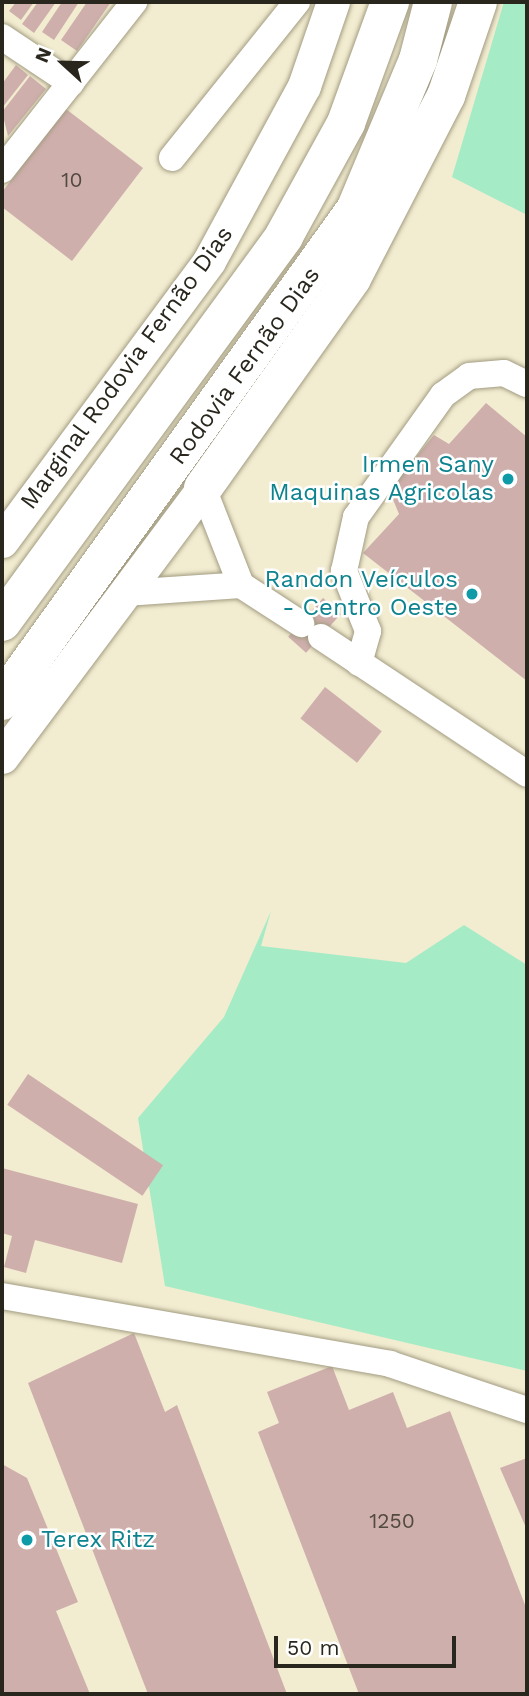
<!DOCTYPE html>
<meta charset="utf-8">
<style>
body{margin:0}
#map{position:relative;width:529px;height:1696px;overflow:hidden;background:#f2ecd0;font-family:"Work Sans",sans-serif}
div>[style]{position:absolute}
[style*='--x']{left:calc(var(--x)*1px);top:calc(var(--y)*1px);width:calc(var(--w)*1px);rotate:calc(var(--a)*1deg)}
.green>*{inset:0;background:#a5ecc6}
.building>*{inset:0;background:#cfafac;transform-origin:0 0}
.roads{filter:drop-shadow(0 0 2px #a29c82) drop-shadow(0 0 2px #a29c82)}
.minor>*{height:26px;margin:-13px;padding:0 13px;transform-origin:13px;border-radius:13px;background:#fff}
.major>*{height:33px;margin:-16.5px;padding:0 16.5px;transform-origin:16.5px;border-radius:16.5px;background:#fff}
.highway>*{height:38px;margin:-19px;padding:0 19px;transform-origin:19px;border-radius:19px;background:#fff}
.dots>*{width:19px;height:19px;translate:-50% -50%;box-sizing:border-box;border:4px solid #fff;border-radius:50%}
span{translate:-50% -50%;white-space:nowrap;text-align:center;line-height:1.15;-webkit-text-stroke:5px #fff;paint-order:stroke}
.number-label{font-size:21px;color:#524941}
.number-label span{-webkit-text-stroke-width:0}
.street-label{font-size:24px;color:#29271d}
.culture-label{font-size:24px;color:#0d838f}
.right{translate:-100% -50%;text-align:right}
.left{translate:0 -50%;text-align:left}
.frame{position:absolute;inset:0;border:4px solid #29271d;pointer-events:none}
.north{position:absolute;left:28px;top:28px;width:70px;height:70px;-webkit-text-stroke:5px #fff;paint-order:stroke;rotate:292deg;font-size:19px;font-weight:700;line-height:28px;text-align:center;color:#29271d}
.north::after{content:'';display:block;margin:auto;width:24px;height:32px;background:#29271d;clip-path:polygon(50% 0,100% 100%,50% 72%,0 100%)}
.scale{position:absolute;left:274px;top:1636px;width:182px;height:32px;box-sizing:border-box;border:4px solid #29271d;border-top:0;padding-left:9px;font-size:21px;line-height:24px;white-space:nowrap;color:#29271d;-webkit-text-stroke:5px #fff;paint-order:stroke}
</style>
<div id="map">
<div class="green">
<i style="clip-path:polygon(504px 2px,527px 2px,527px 215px,452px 177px)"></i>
<i style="clip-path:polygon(271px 911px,261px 946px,406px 963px,464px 925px,527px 965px,527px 1371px,165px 1286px,138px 1118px,224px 1017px)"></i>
</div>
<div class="building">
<i style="clip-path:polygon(16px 2px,34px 2px,21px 20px,9px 11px)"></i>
<i style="clip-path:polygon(38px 2px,56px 2px,34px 33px,22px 24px)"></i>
<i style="clip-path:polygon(62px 2px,79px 2px,54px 40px,42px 32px)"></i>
<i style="clip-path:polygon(87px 2px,111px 2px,77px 51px,61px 40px)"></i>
<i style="clip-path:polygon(16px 65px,28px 75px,2px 108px,2px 84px)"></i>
<i style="clip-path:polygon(30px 76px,46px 89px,8px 136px,2px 112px)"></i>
<i style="clip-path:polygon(66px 109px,143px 168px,72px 261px,2px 207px,2px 192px)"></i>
<i style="clip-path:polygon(486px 403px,527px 437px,527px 681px,363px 553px,399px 514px,389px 490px,434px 435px,449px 444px)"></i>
<i style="left:323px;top:598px;width:24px;height:52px;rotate:42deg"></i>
<i style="left:325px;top:687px;width:72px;height:40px;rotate:38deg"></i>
<i style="left:28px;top:1074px;width:163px;height:37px;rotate:34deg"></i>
<i style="clip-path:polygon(2px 1168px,138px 1204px,122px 1263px,35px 1240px,26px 1273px,4px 1267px,12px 1236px,2px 1233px)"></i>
<i style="clip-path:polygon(134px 1333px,165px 1412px,177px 1405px,287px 1694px,148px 1694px,28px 1383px)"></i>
<i style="clip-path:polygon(332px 1366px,349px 1410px,393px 1392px,407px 1428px,450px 1411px,527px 1610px,527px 1694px,359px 1694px,258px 1432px,279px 1423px,267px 1392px)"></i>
<i style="clip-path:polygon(527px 1458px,527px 1530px,500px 1468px)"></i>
<i style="clip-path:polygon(2px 1464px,27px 1478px,78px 1602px,56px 1611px,90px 1694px,2px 1694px)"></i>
</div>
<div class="roads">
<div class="minor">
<i style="--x:2;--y:37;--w:83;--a:33.7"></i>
<i style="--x:172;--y:158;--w:200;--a:-51.3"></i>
<i style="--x:2;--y:170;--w:214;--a:-51.8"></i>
<i style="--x:203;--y:488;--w:104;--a:68.6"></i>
<i style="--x:241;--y:585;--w:72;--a:33"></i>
<i style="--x:125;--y:593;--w:116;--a:-3.9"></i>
<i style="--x:321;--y:637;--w:247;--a:33.6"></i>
<i style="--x:359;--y:663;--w:33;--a:-74"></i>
<i style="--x:368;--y:631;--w:65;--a:-111.8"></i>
<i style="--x:344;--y:571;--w:55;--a:-77.5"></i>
<i style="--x:356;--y:517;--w:150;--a:-54.5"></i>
<i style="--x:443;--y:395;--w:32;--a:-36"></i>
<i style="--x:469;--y:376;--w:35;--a:-5"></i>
<i style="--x:504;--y:373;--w:25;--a:26"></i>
<i style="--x:2;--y:1296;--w:394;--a:9.9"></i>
<i style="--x:390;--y:1364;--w:145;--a:18.6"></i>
</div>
<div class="major">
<i style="--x:2;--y:541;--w:348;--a:-53.5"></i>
<i style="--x:209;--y:261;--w:199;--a:-61.5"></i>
<i style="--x:304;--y:86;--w:89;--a:-71"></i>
<i style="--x:2;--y:757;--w:336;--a:-53.2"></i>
</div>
<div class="highway">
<i style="--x:203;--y:488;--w:257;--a:-54.6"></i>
<i style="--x:352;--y:278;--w:205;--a:-62.7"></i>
<i style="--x:446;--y:96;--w:99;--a:-71.2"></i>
<i style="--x:2;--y:622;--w:478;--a:-53.8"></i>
<i style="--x:284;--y:236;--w:129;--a:-61.2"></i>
<i style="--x:346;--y:123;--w:129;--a:-70"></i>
<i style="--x:2;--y:701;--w:605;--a:-54.29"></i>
<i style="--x:355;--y:210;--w:163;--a:-67.2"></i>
<i style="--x:418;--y:60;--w:60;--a:-75.5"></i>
</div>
</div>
<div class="dots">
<i style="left:508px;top:479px;background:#0f9aa8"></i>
<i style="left:472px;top:594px;background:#0f9aa8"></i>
<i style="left:27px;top:1540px;background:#0f9aa8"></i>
</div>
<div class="number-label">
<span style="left:72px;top:180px">10</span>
<span style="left:392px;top:1521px">1250</span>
</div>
<div class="street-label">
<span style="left:245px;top:366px;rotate:-54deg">Rodovia Fernão Dias</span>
<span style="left:127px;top:368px;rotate:-54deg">Marginal Rodovia Fernão Dias</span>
</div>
<div class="culture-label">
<span class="right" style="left:494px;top:479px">Irmen Sany<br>Maquinas Agricolas</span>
<span class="right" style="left:458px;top:594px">Randon Veículos<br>- Centro Oeste</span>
<span class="left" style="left:41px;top:1540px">Terex Ritz</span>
</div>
<div class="frame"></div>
<div class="north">N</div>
<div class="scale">50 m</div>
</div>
